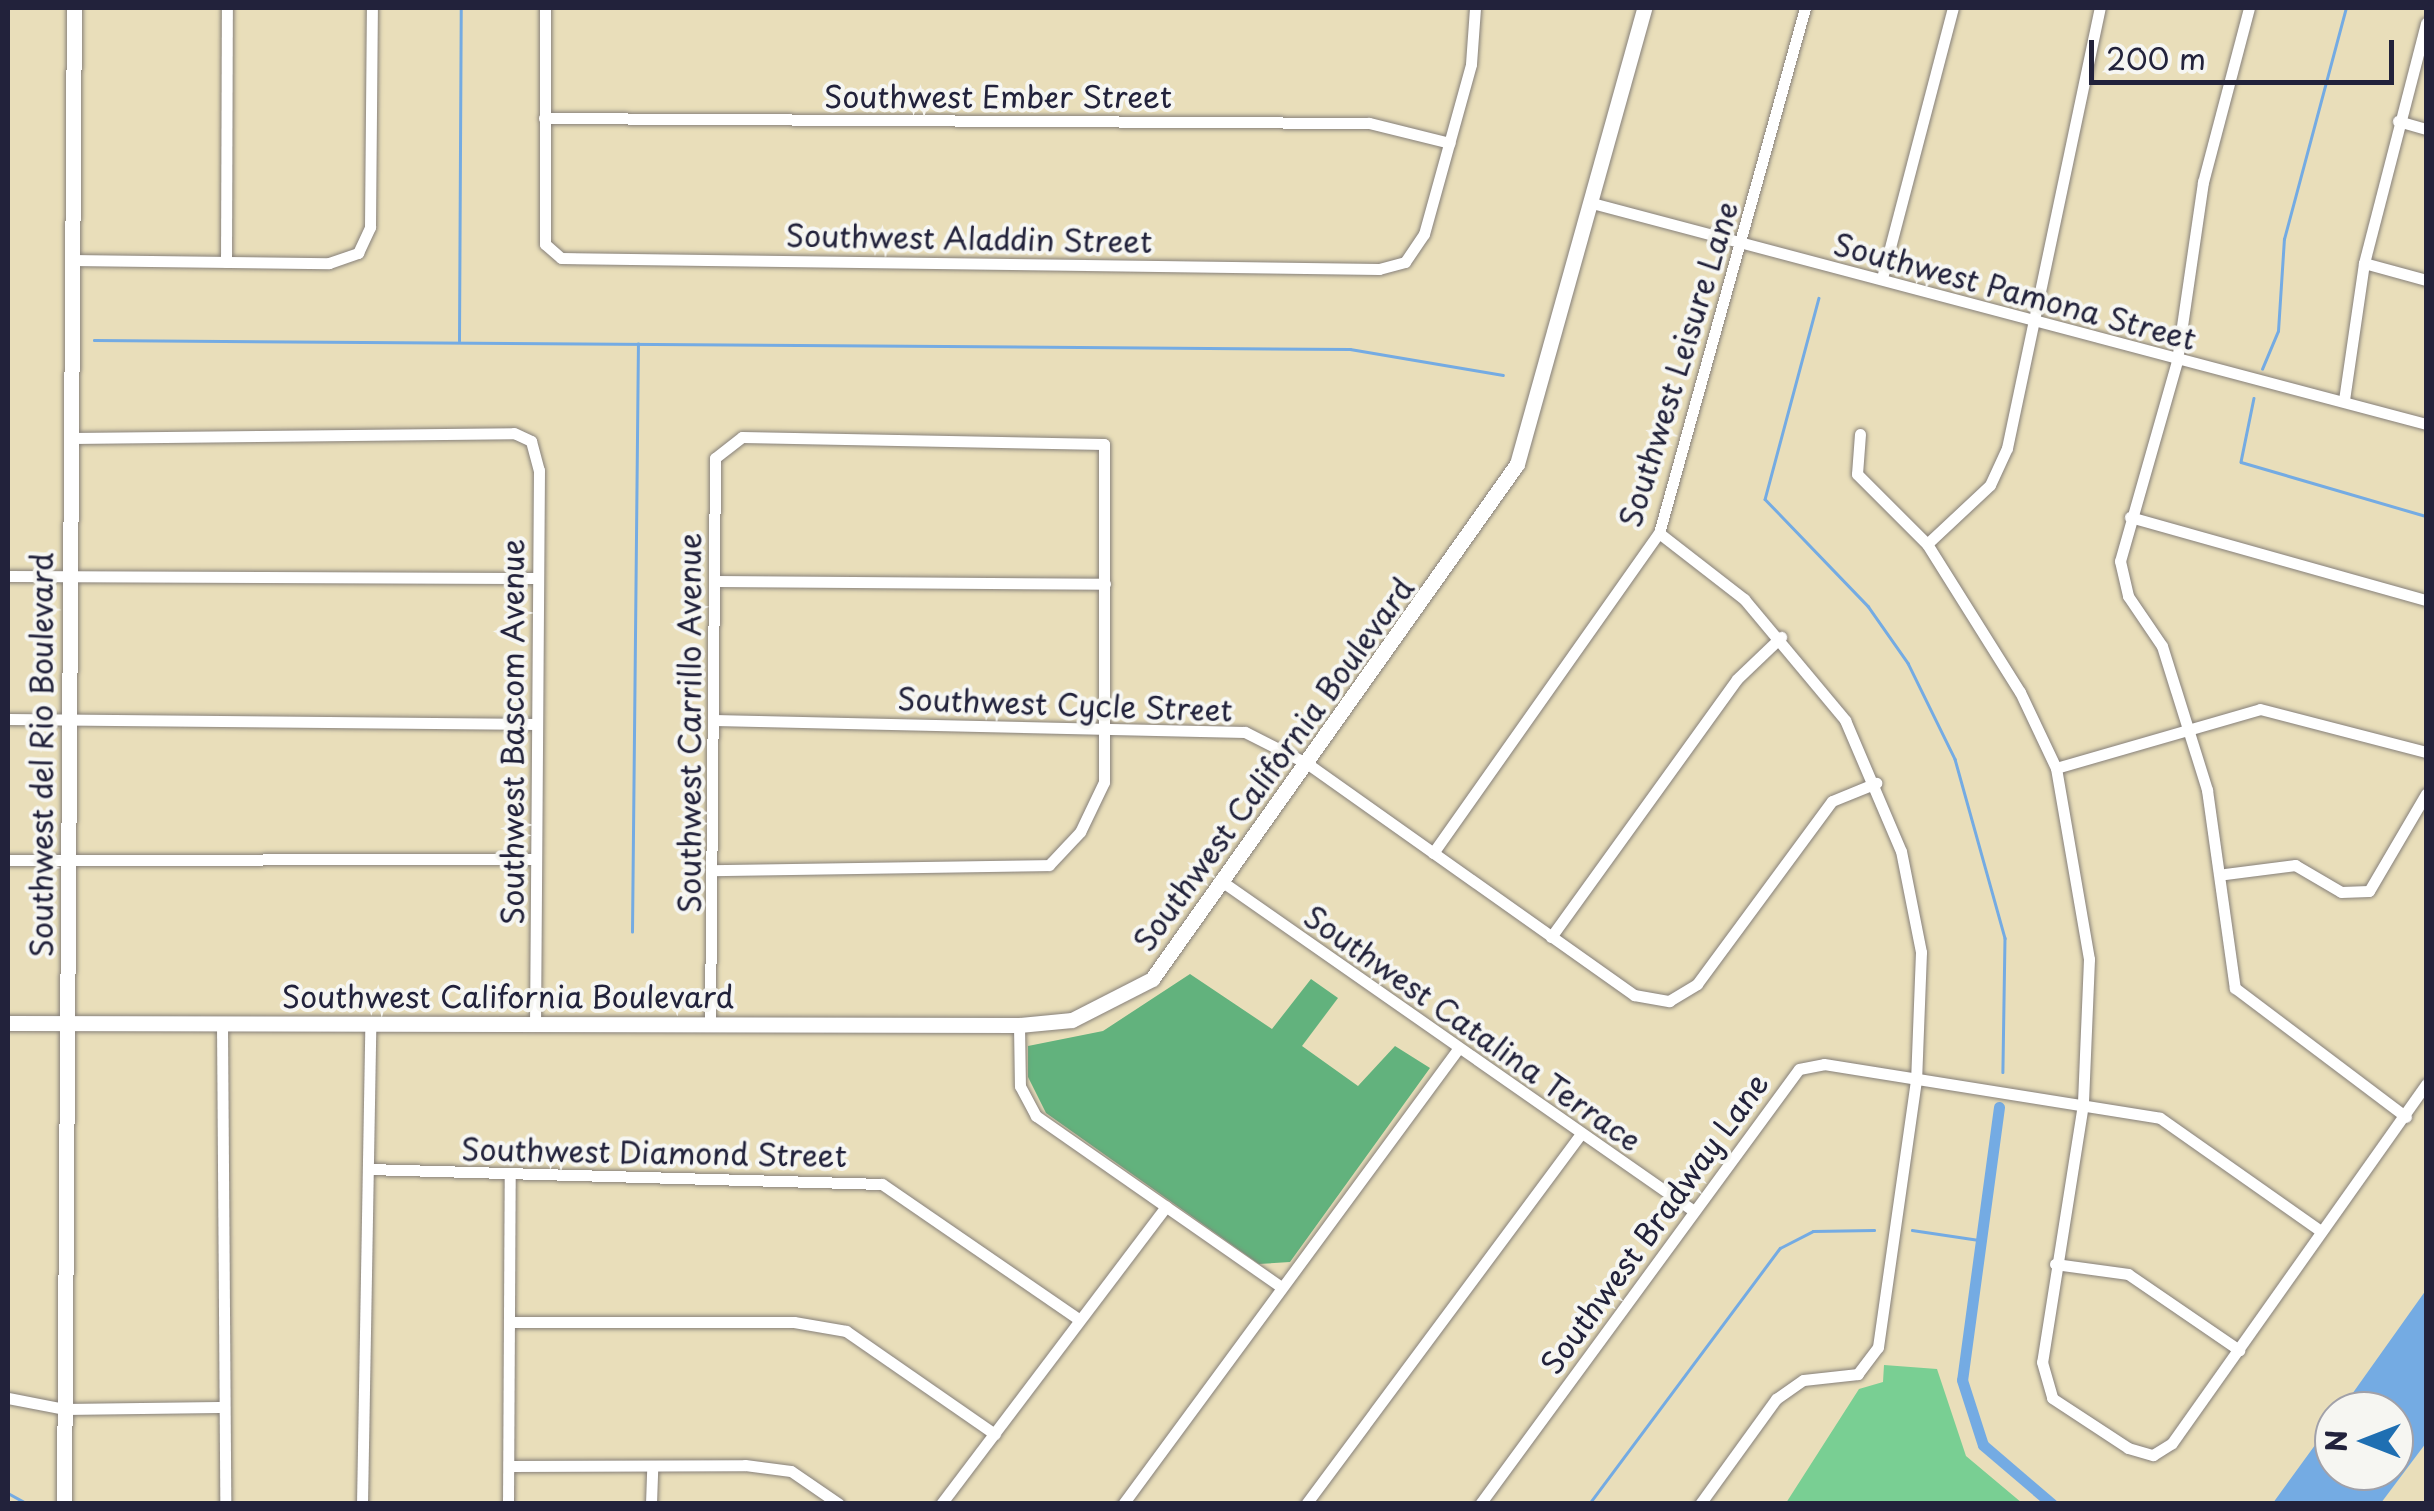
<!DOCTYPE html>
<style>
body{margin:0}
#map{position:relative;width:2434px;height:1511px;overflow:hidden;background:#e9deba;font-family:"Playpen Sans",sans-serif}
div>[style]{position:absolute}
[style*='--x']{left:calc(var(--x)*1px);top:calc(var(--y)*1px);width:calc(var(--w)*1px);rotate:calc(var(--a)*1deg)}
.green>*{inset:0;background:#79cf93}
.forest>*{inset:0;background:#62b27d}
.water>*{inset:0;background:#74abe3}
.stream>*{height:2.5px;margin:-1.25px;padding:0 1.25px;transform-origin:1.25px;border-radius:1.25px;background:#74abe3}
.canal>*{height:11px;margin:-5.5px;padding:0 5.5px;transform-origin:5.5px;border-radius:5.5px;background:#74abe3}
.roads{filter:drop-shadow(0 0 2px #86807a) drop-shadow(0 0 2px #86807a)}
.street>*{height:11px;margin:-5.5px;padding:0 5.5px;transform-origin:5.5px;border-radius:5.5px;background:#fff}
.secondary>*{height:15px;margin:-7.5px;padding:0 7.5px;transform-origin:7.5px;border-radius:7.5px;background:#fff}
span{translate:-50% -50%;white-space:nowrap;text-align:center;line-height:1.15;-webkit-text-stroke:8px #f6f6f2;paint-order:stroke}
.street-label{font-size:30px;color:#22223b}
.frame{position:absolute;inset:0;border:10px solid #22223b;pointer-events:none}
.north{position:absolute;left:2314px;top:1391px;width:100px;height:100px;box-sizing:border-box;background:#f6f6f2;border:2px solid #a1a1a9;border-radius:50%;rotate:270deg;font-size:28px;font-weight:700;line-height:40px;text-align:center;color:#22223b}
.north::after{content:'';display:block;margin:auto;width:35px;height:45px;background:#1f6fb2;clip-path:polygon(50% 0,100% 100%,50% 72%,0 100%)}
.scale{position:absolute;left:2089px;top:40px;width:305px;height:45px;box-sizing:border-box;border:5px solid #22223b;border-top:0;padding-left:12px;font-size:30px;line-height:35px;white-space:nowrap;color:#22223b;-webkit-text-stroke:8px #f6f6f2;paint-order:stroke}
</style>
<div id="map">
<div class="green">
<i style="clip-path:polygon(1884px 1365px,1937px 1369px,1966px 1456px,2022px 1503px,1786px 1503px,1859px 1389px,1883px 1382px)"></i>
</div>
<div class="forest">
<i style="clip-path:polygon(1190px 974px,1272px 1029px,1311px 979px,1338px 998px,1302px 1046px,1358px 1086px,1395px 1046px,1430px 1068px,1290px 1262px,1259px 1264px,1046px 1113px,1028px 1077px,1028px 1046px,1103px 1031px)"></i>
</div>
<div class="water">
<i style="clip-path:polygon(2426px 1290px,2426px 1443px,2381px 1503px,2273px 1503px,2334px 1419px,2334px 1471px,2394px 1471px,2394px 1411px,2340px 1411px)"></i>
</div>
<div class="stream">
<i style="--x:1819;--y:298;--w:208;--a:105"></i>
<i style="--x:1765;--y:499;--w:149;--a:46.1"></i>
<i style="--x:1868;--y:606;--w:70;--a:54.9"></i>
<i style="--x:1908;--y:663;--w:107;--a:63.9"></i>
<i style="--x:1955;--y:759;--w:186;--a:74.4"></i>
<i style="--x:2005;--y:938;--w:134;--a:90.9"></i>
<i style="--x:94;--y:340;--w:1256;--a:0.41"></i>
<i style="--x:1350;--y:349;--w:155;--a:9.6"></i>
<i style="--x:459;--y:341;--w:333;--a:-89.7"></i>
<i style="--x:2262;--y:369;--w:41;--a:-67.2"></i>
<i style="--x:2278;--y:331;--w:92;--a:-86.3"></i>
<i style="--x:2284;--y:239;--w:239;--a:-75"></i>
<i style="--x:2254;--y:398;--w:65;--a:101.5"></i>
<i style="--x:2241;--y:462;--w:193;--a:16.3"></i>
<i style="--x:632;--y:932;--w:588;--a:-89.42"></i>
<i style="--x:1912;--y:1230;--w:69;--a:8.4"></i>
<i style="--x:8;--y:1493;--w:23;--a:29"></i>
<i style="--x:1589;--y:1504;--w:319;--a:-53.3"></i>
<i style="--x:1780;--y:1248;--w:37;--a:-27"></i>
<i style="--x:1813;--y:1231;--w:61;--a:-0.9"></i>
</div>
<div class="canal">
<i style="--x:1999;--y:1107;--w:275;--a:97.7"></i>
<i style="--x:1962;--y:1380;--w:68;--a:72.1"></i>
<i style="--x:1983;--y:1445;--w:91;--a:40.5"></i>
</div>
<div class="roads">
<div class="street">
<i style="--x:545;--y:8;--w:236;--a:90"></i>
<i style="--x:545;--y:244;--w:21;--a:41"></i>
<i style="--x:561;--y:258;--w:818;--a:0.77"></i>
<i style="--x:1379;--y:269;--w:27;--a:-15"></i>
<i style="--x:1405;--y:262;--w:34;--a:-56"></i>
<i style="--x:1424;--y:234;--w:176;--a:-74.5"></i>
<i style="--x:1471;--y:64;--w:56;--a:-85.9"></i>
<i style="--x:2249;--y:8;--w:180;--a:104.8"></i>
<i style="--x:2203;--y:182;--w:181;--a:98.3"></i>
<i style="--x:2177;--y:361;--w:208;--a:105.9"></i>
<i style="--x:2120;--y:561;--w:36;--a:77"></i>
<i style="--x:2128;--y:596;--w:60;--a:55.8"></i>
<i style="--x:2162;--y:646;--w:151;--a:72.6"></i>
<i style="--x:2207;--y:790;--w:200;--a:82"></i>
<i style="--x:2235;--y:988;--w:214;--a:37"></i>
<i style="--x:544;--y:118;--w:825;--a:0.35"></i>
<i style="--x:1369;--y:123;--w:83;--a:13.9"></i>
<i style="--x:2398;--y:121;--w:29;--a:16"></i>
<i style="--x:1592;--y:203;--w:863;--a:14.84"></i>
<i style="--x:71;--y:260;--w:258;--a:0.7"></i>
<i style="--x:329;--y:263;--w:31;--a:-19"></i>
<i style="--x:358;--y:253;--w:29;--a:-65"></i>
<i style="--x:370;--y:227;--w:219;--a:-89.5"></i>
<i style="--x:226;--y:262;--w:254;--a:-89.8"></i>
<i style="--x:2364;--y:263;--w:64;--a:15.3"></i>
<i style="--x:1882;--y:278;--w:279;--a:-75.3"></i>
<i style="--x:2344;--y:400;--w:138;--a:-81.7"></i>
<i style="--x:2364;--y:263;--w:248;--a:-75.5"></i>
<i style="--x:1860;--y:434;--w:40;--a:94.3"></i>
<i style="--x:1857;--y:474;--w:99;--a:45"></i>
<i style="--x:1927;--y:544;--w:175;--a:57.9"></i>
<i style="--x:2020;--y:692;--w:84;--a:64.7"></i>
<i style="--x:2056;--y:768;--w:194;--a:80.2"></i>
<i style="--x:2089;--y:959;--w:145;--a:92.4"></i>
<i style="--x:2083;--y:1104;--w:261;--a:99"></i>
<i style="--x:2042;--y:1362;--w:37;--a:74"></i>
<i style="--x:2052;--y:1398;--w:91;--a:33.3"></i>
<i style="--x:2128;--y:1448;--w:26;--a:16"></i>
<i style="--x:2153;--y:1455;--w:22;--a:-32"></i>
<i style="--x:2172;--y:1443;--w:440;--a:-54.7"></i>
<i style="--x:72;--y:438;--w:442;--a:-0.6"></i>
<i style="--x:514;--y:433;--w:19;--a:25"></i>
<i style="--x:531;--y:441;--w:30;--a:75"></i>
<i style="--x:539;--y:470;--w:555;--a:90.41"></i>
<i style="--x:2130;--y:517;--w:307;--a:15.7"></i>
<i style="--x:1659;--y:533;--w:108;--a:37.8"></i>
<i style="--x:1744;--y:599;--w:158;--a:50.1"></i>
<i style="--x:1845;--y:720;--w:142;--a:66.9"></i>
<i style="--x:1901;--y:851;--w:103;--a:78.8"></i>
<i style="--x:1921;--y:952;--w:128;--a:92.2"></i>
<i style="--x:1916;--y:1080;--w:270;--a:98.1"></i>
<i style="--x:1878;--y:1347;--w:34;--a:127"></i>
<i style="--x:1858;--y:1374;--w:55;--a:173.8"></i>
<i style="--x:1803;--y:1380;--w:33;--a:145"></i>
<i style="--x:1776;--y:1399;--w:130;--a:125.9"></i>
<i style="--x:1927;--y:544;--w:86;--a:-43.1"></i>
<i style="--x:1990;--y:485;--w:41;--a:-65.3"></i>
<i style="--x:2007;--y:448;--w:450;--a:-78.1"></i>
<i style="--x:8;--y:576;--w:530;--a:0.22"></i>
<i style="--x:715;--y:581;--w:390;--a:0.4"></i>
<i style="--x:8;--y:719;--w:529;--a:0.54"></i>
<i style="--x:714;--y:720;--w:531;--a:1.29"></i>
<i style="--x:1245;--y:732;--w:71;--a:26.9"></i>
<i style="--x:1308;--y:764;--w:400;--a:35.3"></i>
<i style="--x:1634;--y:995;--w:36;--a:10"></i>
<i style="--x:1669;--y:1001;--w:33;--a:-31"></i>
<i style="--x:1697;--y:984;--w:227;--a:-53.6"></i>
<i style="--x:1832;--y:801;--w:48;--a:-22.2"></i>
<i style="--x:2056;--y:768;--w:212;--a:-16.1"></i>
<i style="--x:2260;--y:709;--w:171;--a:14.5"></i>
<i style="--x:1433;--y:853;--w:392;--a:-54.8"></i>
<i style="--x:1659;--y:533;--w:545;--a:-74.46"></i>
<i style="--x:8;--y:860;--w:528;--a:-0.11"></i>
<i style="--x:2225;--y:874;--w:71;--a:-7.3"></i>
<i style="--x:2295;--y:865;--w:53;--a:30.4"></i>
<i style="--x:2341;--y:892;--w:28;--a:-2"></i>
<i style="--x:2369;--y:891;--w:113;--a:-59.6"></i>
<i style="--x:1227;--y:885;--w:566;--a:34.93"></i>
<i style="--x:1551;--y:937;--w:318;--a:-54.2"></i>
<i style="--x:1737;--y:679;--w:61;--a:-43.7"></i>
<i style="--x:710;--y:1022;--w:564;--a:-89.49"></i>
<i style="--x:715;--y:458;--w:34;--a:-38"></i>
<i style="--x:742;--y:437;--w:362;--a:1.1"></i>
<i style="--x:1104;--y:444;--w:338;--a:90"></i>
<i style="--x:1104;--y:782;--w:55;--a:115.6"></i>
<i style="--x:1080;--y:832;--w:45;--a:133.2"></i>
<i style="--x:1049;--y:865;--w:334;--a:179.1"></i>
<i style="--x:222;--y:1024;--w:480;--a:89.6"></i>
<i style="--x:1019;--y:1025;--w:61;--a:89.1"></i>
<i style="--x:1020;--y:1086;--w:34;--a:62"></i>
<i style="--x:1036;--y:1116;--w:297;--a:34.9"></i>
<i style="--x:368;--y:1169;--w:514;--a:1.67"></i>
<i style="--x:882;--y:1184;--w:237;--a:34.5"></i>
<i style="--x:2055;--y:1264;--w:74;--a:7.8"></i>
<i style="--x:2128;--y:1274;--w:135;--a:34.4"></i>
<i style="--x:510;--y:1322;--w:284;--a:0"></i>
<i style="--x:794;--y:1322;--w:53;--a:9.8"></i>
<i style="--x:846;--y:1331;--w:181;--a:34.7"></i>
<i style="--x:8;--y:1398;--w:57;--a:11.1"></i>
<i style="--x:64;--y:1409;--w:155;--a:-0.7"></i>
<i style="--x:509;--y:1466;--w:236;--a:-0.2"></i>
<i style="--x:745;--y:1465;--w:46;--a:7.4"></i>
<i style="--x:791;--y:1471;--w:58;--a:34.5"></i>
<i style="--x:362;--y:1504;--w:477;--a:-89"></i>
<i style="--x:508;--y:1504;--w:331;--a:-89.7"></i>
<i style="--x:651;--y:1504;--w:38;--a:-88"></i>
<i style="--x:941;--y:1504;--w:373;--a:-52.9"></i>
<i style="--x:1123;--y:1504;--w:565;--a:-53.64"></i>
<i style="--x:1306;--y:1504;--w:458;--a:-53.4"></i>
<i style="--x:1480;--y:1504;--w:539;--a:-53.75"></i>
<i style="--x:1799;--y:1069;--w:25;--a:-11"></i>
<i style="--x:1824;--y:1064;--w:340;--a:9.1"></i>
<i style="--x:2160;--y:1118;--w:197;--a:35.1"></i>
</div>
<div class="secondary">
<i style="--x:8;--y:1023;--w:1011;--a:0.11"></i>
<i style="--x:1019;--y:1025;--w:53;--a:-5.4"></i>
<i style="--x:1072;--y:1020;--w:90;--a:-27.1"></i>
<i style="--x:1152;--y:979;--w:631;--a:-54.67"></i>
<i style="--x:1517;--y:464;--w:473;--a:-74.4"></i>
<i style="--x:64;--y:1504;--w:1496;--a:-89.62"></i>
</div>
</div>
<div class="street-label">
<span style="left:998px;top:96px">Southwest Ember Street</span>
<span style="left:969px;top:238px;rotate:1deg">Southwest Aladdin Street</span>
<span style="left:2015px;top:291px;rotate:15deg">Southwest Pamona Street</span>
<span style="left:1678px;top:364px;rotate:-73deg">Southwest Leisure Lane</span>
<span style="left:1065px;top:704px;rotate:2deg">Southwest Cycle Street</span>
<span style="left:689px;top:723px;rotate:-90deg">Southwest Carrillo Avenue</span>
<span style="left:512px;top:732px;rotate:-90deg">Southwest Bascom Avenue</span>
<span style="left:41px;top:755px;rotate:-90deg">Southwest del Rio Boulevard</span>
<span style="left:1273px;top:764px;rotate:-54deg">Southwest California Boulevard</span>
<span style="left:508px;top:996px">Southwest California Boulevard</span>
<span style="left:1473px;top:1028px;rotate:35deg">Southwest Catalina Terrace</span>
<span style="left:654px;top:1152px;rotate:1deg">Southwest Diamond Street</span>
<span style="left:1654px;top:1223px;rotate:-54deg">Southwest Bradway Lane</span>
</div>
<div class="frame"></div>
<div class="north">N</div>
<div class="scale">200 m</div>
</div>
